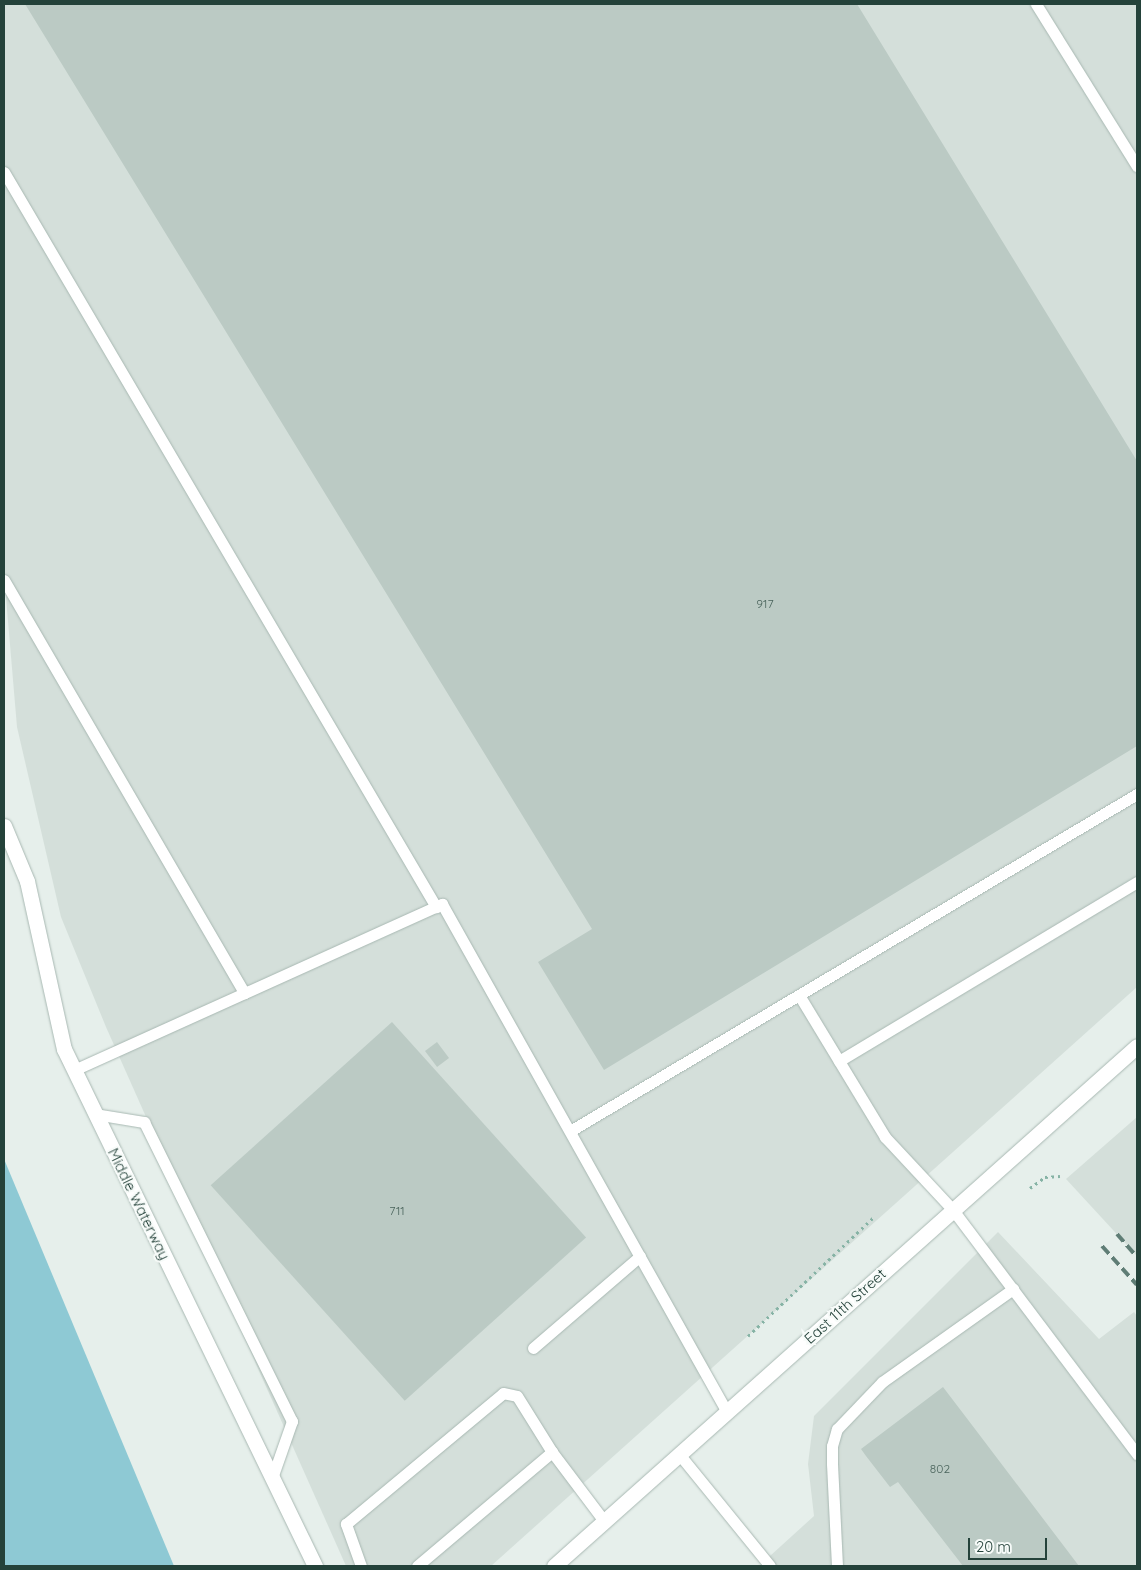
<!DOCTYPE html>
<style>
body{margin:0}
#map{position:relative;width:1141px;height:1570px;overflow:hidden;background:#e6efeb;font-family:Quicksand,sans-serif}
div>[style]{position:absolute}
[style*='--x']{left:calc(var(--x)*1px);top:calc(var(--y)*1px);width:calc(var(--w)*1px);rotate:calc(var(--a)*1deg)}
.built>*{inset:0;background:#d4dfda}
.water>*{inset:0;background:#8ec9d4}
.building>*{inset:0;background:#bbcac4;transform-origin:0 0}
.path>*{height:3px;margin-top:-1.5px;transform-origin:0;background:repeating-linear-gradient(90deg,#86b3a5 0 2.5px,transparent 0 6.5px)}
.roads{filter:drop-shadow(0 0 1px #a8b8b2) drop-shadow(0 0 1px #a8b8b2)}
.service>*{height:11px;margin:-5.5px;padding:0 5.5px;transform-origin:5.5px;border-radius:5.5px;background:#fff}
.minor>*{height:15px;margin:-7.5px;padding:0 7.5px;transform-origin:7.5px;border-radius:7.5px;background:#fff}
.tertiary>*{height:15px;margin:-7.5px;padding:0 7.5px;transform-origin:7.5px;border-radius:7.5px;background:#fff}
.rail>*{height:4px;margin-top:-2px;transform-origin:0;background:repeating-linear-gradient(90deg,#5f7d75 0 10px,transparent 0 15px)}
span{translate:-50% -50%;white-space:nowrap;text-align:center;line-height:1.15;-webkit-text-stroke:4.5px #f7fbf9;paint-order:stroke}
.number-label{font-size:12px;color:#4a645c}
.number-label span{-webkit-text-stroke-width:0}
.street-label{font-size:15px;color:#24423a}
.frame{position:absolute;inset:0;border:5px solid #24423a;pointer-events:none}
.scale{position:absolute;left:968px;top:1538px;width:79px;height:22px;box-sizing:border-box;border:2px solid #24423a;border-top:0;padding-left:6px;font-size:15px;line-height:18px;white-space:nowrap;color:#24423a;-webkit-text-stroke:4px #f7fbf9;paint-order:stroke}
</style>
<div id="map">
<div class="built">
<i style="clip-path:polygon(4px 4px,1137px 4px,1137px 987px,491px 1566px,346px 1566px,106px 1027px,61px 917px,17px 727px,4px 574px)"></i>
<i style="clip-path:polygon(1137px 1117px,1137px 1256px,1066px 1179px)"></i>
<i style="clip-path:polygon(998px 1232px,1099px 1339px,1134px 1312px,1137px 1316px,1137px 1566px,759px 1566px,814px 1516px,808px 1464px,814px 1416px)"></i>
</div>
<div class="water">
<i style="clip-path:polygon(4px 1159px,174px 1566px,4px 1566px)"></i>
</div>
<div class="building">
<i style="clip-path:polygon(25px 4px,857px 4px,1137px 461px,1137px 746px,604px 1070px,538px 962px,592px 929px)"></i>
<i style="left:392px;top:1022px;width:290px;height:244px;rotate:48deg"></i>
<i style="left:437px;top:1042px;width:20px;height:15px;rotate:53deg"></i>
<i style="clip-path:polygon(943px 1387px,975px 1429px,1079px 1566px,963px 1566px,898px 1482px,890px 1487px,866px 1456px,861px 1449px)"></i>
</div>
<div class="path">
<i style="--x:1030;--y:1188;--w:19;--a:-36"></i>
<i style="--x:1045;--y:1177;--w:15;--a:-4"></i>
<i style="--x:748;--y:1336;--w:173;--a:-43.4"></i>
</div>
<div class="roads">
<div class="service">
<i style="--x:1036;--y:4;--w:191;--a:58.1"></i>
<i style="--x:4;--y:172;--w:853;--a:59.55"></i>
<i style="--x:4;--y:580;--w:478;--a:59.8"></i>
<i style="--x:799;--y:995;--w:166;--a:58.8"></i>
<i style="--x:885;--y:1137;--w:100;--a:47"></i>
<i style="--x:953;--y:1210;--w:306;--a:53"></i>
<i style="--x:839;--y:1061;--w:348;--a:-31"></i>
<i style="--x:74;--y:1070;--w:404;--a:-24.3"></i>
<i style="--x:442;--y:904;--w:582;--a:60.71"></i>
<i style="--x:95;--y:1114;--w:50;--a:9.3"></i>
<i style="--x:144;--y:1122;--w:334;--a:63.7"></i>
<i style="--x:292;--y:1421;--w:60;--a:109.3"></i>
<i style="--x:570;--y:1131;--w:660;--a:-30.73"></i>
<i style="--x:533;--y:1348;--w:141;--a:-40.7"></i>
<i style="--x:679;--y:1454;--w:144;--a:50.9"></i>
<i style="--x:361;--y:1566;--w:45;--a:-109.7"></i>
<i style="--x:346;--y:1524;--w:204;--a:-39.8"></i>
<i style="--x:503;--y:1393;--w:14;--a:12"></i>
<i style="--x:517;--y:1396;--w:66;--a:58"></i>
<i style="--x:552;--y:1452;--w:86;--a:53"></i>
<i style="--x:417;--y:1566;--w:177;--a:-40.2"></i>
<i style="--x:837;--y:1566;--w:103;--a:-92.8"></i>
<i style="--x:832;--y:1463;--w:17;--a:-90"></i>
<i style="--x:832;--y:1446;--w:18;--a:-74"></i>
<i style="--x:837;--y:1429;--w:65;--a:-46.2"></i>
<i style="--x:882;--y:1382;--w:161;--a:-35.4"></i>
</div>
<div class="minor">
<i style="--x:4;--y:826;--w:60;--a:67.3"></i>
<i style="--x:27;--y:881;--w:172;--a:77.6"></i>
<i style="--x:64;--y:1049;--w:575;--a:64.1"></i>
</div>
<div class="tertiary">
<i style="--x:554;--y:1566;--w:781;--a:-41.73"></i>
</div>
</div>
<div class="rail">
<i style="--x:1117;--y:1234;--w:30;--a:49"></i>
<i style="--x:1102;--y:1246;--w:52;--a:48.1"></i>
</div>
<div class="number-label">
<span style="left:765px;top:604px">917</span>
<span style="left:397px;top:1211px">711</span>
<span style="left:940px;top:1469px">802</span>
</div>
<div class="street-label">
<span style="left:139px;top:1204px;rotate:64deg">Middle Waterway</span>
<span style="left:845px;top:1306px;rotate:-42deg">East 11th Street</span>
</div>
<div class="frame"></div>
<div class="scale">20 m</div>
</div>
